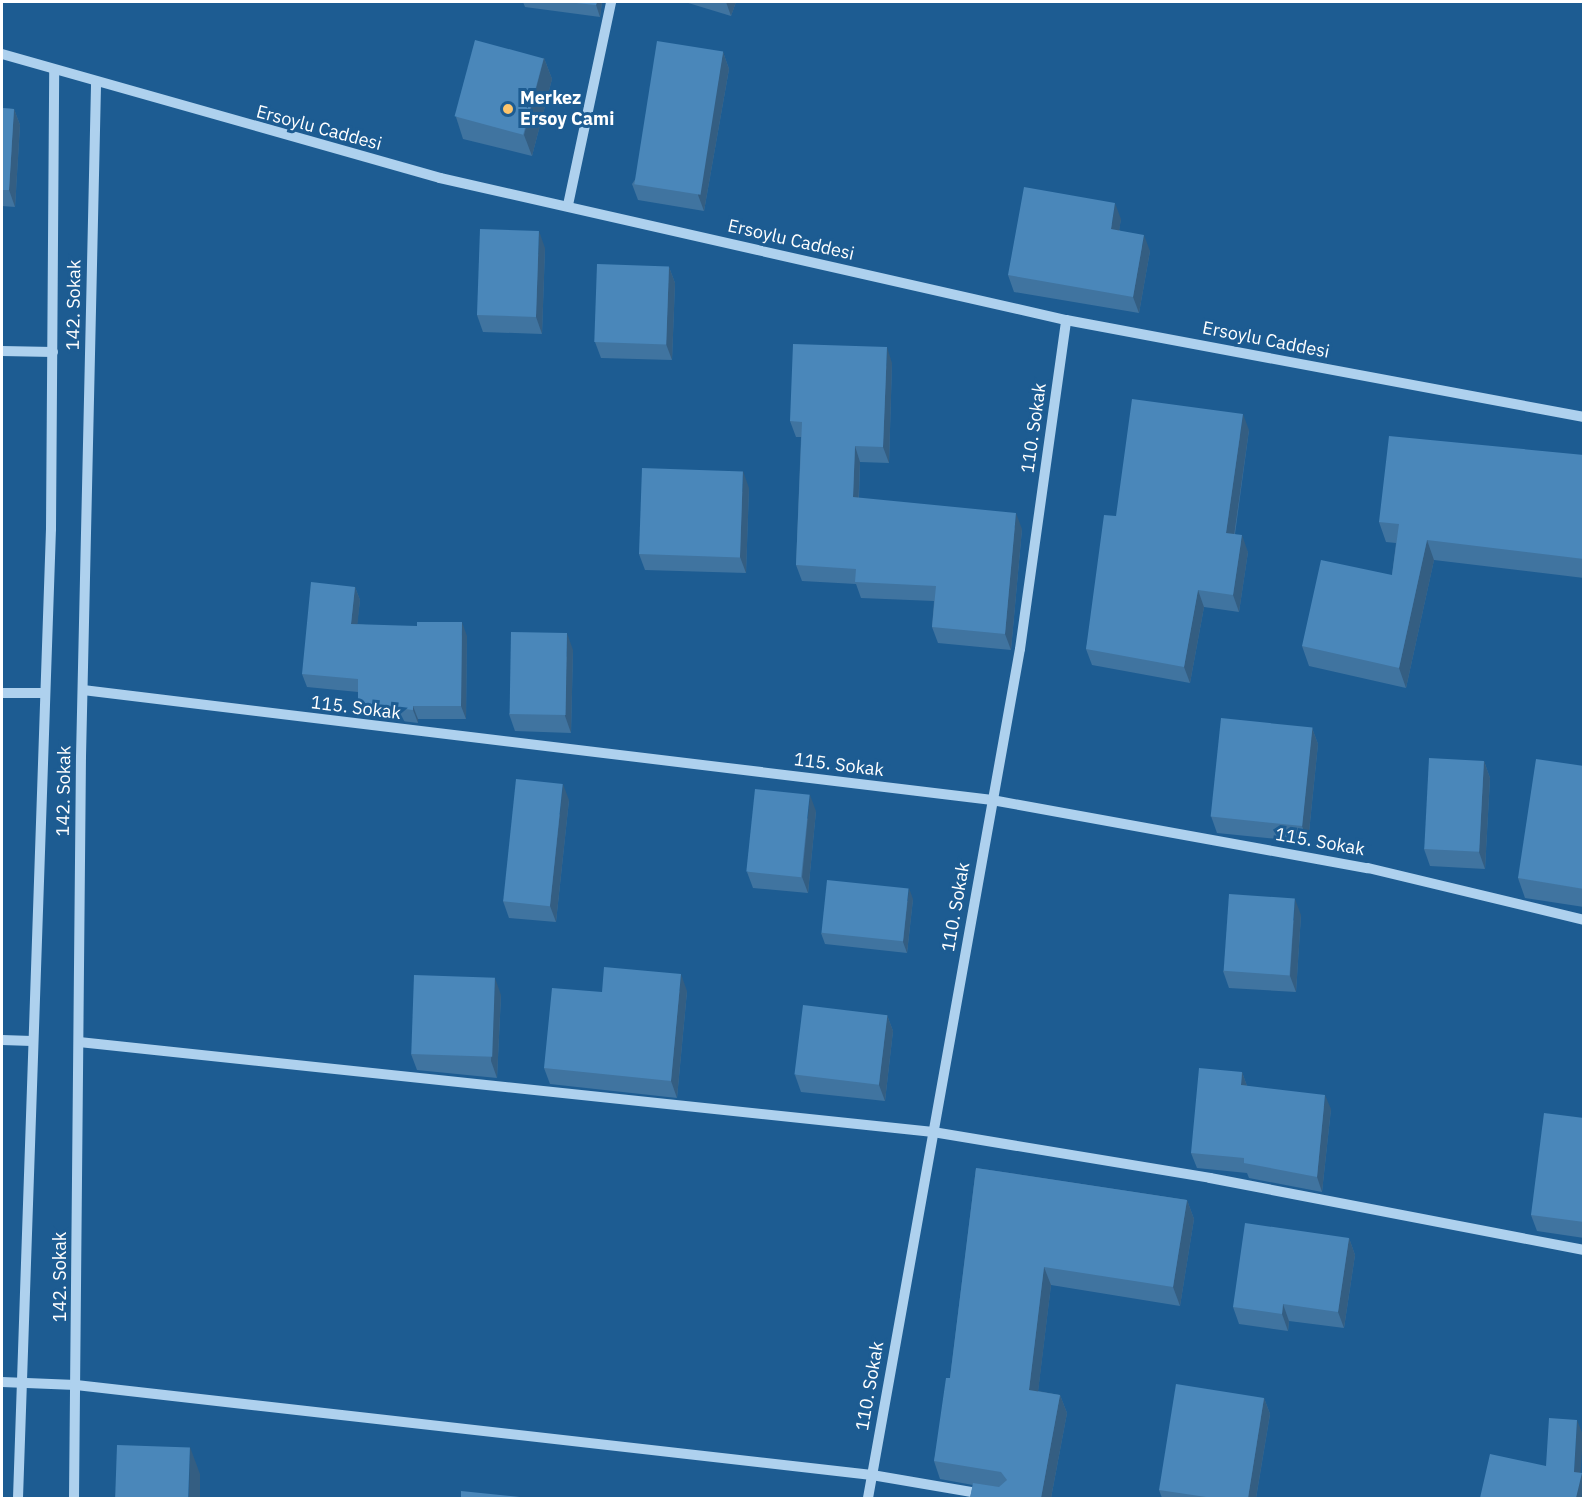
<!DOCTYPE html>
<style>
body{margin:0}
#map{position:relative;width:1585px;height:1500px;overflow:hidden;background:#1d5c92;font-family:"IBM Plex Sans",sans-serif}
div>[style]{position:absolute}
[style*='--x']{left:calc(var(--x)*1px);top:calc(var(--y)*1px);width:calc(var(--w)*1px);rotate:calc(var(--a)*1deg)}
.minor>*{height:10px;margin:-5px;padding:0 5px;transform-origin:5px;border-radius:5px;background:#aed1ee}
.wall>*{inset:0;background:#4074a0}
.shaded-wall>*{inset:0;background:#345e82}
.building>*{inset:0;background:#4a87ba;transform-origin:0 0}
.dots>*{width:16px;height:16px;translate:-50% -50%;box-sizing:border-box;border:3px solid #1d5c92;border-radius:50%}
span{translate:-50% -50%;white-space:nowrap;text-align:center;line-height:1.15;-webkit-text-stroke:6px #1d5c92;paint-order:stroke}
.poi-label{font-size:18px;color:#fff;font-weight:700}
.left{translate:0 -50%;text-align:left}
.street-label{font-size:18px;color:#fff}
.frame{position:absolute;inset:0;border:3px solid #fff;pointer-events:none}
</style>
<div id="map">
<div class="minor">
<i style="--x:2;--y:54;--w:455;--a:15.8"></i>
<i style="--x:440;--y:178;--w:642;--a:12.78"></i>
<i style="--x:1066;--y:320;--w:527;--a:10.61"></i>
<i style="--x:568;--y:205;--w:208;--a:-78"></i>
<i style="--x:2;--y:351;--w:51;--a:1.1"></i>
<i style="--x:83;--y:690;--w:916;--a:6.9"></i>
<i style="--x:992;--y:800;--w:382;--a:10.3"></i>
<i style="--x:1368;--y:868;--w:222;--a:13.5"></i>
<i style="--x:2;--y:693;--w:43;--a:0"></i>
<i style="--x:2;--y:1040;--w:30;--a:2"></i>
<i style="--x:79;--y:1042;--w:859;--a:6.02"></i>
<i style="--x:933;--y:1132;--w:281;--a:9.4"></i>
<i style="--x:1210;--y:1178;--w:381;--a:10.9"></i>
<i style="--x:2;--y:1382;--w:74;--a:2.3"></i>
<i style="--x:76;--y:1385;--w:801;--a:6.45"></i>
<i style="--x:872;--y:1475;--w:136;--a:9.7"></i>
<i style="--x:18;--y:1498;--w:970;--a:-88.05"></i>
<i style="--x:51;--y:529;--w:459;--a:-89.6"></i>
<i style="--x:74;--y:1498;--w:741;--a:-89.46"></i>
<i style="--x:81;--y:757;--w:673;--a:-88.72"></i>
<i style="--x:868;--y:1498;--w:862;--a:-79.85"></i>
<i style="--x:1020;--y:649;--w:332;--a:-82"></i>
</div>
<div class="wall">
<i style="clip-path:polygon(523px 2px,602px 2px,600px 17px,525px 7px)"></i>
<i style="clip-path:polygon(685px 2px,736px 2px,731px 16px)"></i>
<i style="clip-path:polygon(723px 52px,729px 69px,704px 211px,638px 200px,632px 184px)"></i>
<i style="clip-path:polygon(544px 58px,552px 79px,532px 156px,463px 139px,456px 117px)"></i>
<i style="clip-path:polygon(2px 108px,14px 109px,20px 125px,15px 207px,2px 206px)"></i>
<i style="clip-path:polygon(1121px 219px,1119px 230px,1150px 251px,1139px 313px,1014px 292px,1008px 275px)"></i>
<i style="clip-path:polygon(545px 248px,542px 334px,483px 332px,477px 315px)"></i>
<i style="clip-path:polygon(669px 267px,675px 283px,672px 360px,601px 358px,595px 342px)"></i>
<i style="clip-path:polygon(892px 363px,889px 463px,860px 462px,859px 498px,1022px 529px,1011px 650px,938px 643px,932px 627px,934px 601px,861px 598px,856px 584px,802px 581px,796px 565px,801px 437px,796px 437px,790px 421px)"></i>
<i style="clip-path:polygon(1249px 430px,1235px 534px,1248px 552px,1239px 612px,1204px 607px,1190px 683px,1092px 665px,1086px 649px,1116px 516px)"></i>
<i style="clip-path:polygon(1584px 455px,1584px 578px,1434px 560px,1406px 688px,1309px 666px,1302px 646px,1392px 575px,1396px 543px,1386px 542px,1379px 522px)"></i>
<i style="clip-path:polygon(749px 488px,746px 573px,645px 570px,639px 554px)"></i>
<i style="clip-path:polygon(355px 587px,360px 600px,357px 624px,467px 636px,466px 719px,418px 719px,418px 723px,362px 716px,358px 703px,358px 692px,307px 687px,302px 674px)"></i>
<i style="clip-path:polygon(573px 650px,571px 733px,515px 731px,509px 714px)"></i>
<i style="clip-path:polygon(1312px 728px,1318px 744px,1308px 842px,1217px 833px,1211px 816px)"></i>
<i style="clip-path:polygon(1484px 761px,1490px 778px,1485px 869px,1430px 866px,1424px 849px)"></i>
<i style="clip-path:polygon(1584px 766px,1584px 907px,1525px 898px,1518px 878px)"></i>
<i style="clip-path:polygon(569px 800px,556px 922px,509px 918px,503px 901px)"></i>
<i style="clip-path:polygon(816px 811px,808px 893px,753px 888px,747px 872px)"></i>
<i style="clip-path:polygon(913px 899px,907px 953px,825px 944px,821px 933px)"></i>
<i style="clip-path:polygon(1301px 915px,1296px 992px,1229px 988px,1223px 971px)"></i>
<i style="clip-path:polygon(687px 991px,677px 1098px,550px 1084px,544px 1068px,602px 992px)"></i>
<i style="clip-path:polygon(501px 995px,497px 1078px,417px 1070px,411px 1054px)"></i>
<i style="clip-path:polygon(887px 1015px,893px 1031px,885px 1101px,801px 1092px,795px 1075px)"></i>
<i style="clip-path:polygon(1242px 1072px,1247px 1086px,1331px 1109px,1322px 1192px,1249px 1178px,1247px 1173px,1197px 1168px,1191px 1153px)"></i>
<i style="clip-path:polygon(1584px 1118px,1584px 1238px,1537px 1231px,1531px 1215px)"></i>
<i style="clip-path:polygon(976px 1168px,1187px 1200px,1194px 1219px,1180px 1306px,1051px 1285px,1038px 1391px,1060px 1395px,1067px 1413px,1051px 1498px,970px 1498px,973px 1485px,940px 1479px,934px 1461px,950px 1378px)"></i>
<i style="clip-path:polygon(1349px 1238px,1355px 1255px,1344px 1328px,1289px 1321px,1288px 1331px,1239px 1324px,1233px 1307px)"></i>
<i style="clip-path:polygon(1264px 1398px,1270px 1414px,1256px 1498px,1162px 1498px,1159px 1490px)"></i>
</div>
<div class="shaded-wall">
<i style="clip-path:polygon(597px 2px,602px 2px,600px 17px,596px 5px)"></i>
<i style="clip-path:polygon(726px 2px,736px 2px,731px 16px)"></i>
<i style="clip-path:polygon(723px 52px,729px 69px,704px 211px,698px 195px)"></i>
<i style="clip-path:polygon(544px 58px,552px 79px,532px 156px,524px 135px)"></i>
<i style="clip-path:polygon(14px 109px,20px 125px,15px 207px,9px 190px)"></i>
<i style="clip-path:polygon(1115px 203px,1121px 219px,1117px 245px,1111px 229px)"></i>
<i style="clip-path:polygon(539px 231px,545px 248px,542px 334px,536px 317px)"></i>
<i style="clip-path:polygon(1144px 235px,1150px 251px,1139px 313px,1133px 297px)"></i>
<i style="clip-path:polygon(669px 267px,675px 283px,672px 360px,666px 344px)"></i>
<i style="clip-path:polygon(887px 347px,892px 363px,889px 463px,883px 447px)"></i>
<i style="clip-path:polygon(1243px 414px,1249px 430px,1232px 550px,1226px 533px)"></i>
<i style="clip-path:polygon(855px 446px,860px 462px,858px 513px,853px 497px)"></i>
<i style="clip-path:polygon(743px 471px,749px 488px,746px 573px,740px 557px)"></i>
<i style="clip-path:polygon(1016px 513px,1022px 529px,1011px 650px,1005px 634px)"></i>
<i style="clip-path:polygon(1242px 535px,1248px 552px,1239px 612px,1233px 595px)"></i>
<i style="clip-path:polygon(1427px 540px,1434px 560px,1406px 688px,1399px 668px)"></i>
<i style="clip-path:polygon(355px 587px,360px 600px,356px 638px,351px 624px)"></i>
<i style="clip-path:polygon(1198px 590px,1204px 607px,1190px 683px,1184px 667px)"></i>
<i style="clip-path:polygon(462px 622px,467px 636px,466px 719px,461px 706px)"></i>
<i style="clip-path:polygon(567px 633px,573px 650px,571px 733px,565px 716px)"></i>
<i style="clip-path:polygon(413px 706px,418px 719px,418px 723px,413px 710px)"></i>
<i style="clip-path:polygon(1312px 728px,1318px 744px,1308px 842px,1302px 826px)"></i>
<i style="clip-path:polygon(1484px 761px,1490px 778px,1485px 869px,1479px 852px)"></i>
<i style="clip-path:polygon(563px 784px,569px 800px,556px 922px,550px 906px)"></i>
<i style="clip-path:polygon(810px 795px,816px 811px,808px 893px,802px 877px)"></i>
<i style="clip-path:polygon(909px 888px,913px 899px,907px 953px,903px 942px)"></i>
<i style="clip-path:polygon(1295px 899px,1301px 915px,1296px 992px,1290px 976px)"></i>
<i style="clip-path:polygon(681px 974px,687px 991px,677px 1098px,671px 1081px)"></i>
<i style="clip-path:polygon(495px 978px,501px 995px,497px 1078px,491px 1061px)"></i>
<i style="clip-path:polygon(887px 1015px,893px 1031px,885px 1101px,879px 1085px)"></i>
<i style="clip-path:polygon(1242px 1072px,1247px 1086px,1241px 1085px)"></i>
<i style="clip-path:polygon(1325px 1095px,1331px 1109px,1322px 1192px,1317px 1177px)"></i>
<i style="clip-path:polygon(1187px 1200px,1194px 1219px,1180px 1306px,1173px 1287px)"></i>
<i style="clip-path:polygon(1349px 1238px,1355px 1255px,1344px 1328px,1338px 1312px)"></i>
<i style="clip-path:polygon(1044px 1267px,1051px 1285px,1036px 1409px,1029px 1390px)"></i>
<i style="clip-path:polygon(1283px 1304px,1289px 1321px,1288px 1331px,1282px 1314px)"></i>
<i style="clip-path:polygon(1060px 1395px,1067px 1413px,1051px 1498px,1041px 1498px)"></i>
<i style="clip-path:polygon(1264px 1398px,1270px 1414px,1256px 1498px,1248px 1498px)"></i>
<i style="clip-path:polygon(1577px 1420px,1583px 1435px,1580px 1482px,1582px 1473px,1584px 1479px,1584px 1498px,1576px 1498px,1574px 1472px)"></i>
<i style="clip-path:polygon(190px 1447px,200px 1474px,200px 1498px,189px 1498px)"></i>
</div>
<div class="building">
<i style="clip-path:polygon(566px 2px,597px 2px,596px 5px)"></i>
<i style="left:475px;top:40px;width:71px;height:79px;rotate:15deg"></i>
<i style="left:657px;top:41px;width:67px;height:145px;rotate:9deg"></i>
<i style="clip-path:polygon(2px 108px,14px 109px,9px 190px,2px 190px)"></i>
<i style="clip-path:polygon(1024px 187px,1115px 203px,1111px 229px,1144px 235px,1133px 297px,1008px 275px)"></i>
<i style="left:480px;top:229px;width:59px;height:86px;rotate:2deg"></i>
<i style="left:597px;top:264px;width:72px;height:78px;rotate:2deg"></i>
<i style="clip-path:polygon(793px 344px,887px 347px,883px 447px,855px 446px,853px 497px,1016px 513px,1005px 634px,932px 627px,936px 586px,855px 582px,856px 569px,796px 565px,802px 422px,790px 421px)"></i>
<i style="clip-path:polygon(1132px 399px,1243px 414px,1226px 533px,1242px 535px,1233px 595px,1198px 590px,1184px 667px,1086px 649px,1104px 515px,1116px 516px)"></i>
<i style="clip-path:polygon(1389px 436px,1584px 455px,1584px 559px,1427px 540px,1399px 668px,1302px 646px,1321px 560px,1392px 575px,1399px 524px,1379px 522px)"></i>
<i style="left:642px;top:468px;width:101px;height:86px;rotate:2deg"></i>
<i style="clip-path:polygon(311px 582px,355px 587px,351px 624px,417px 626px,417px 622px,462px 622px,461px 706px,413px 706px,413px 710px,358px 703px,358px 679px,302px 674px)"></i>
<i style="left:511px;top:632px;width:56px;height:82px;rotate:1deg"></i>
<i style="left:1221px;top:718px;width:92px;height:99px;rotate:6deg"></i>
<i style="left:1429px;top:758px;width:55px;height:91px;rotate:3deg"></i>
<i style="clip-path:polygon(1536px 759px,1584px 766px,1584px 889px,1518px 878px)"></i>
<i style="left:516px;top:779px;width:47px;height:123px;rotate:6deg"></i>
<i style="left:755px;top:789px;width:55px;height:83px;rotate:6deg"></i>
<i style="left:827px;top:880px;width:82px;height:53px;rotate:6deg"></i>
<i style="left:1229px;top:894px;width:66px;height:77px;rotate:4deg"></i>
<i style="clip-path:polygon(604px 967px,681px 974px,671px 1081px,544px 1068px,552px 988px,602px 992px)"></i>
<i style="left:414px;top:975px;width:81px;height:79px;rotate:2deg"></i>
<i style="left:803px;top:1005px;width:85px;height:70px;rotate:7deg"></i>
<i style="clip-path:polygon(1199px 1068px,1242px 1072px,1241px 1085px,1325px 1095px,1317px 1177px,1244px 1163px,1244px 1158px,1191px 1153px)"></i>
<i style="clip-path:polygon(1544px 1113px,1584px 1118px,1584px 1222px,1531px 1215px)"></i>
<i style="clip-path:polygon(976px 1168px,1187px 1200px,1173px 1287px,1044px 1267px,1029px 1390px,1060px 1395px,1041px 1498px,970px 1498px,973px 1483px,999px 1487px,1007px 1480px,1001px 1472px,934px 1461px,946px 1378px,950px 1378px)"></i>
<i style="clip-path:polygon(1245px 1223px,1349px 1238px,1338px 1312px,1283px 1304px,1282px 1314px,1233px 1307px)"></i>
<i style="clip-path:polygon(1176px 1384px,1264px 1398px,1248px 1498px,1213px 1498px,1159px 1490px)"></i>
<i style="clip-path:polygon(1549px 1418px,1577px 1420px,1574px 1472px,1582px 1473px,1576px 1498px,1480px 1498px,1490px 1454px,1546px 1466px)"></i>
<i style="left:117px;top:1445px;width:73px;height:53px;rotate:2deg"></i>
<i style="clip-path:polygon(461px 1491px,529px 1498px,461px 1498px)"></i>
</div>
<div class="dots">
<i style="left:508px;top:109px;background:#fdc56c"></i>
</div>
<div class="poi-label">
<span class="left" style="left:520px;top:109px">Merkez<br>Ersoy Cami</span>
</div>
<div class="street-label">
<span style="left:319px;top:128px;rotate:15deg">Ersoylu Caddesi</span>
<span style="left:791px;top:240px;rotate:13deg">Ersoylu Caddesi</span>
<span style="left:74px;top:305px;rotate:-89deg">142. Sokak</span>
<span style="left:1266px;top:340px;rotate:11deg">Ersoylu Caddesi</span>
<span style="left:1034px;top:428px;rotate:-82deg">110. Sokak</span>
<span style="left:356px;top:708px;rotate:7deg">115. Sokak</span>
<span style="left:839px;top:765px;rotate:7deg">115. Sokak</span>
<span style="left:64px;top:791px;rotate:-89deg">142. Sokak</span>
<span style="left:1320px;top:842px;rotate:10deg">115. Sokak</span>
<span style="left:956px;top:907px;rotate:-80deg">110. Sokak</span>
<span style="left:60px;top:1277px;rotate:-90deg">142. Sokak</span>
<span style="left:870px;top:1386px;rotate:-80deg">110. Sokak</span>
</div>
<div class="frame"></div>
</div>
